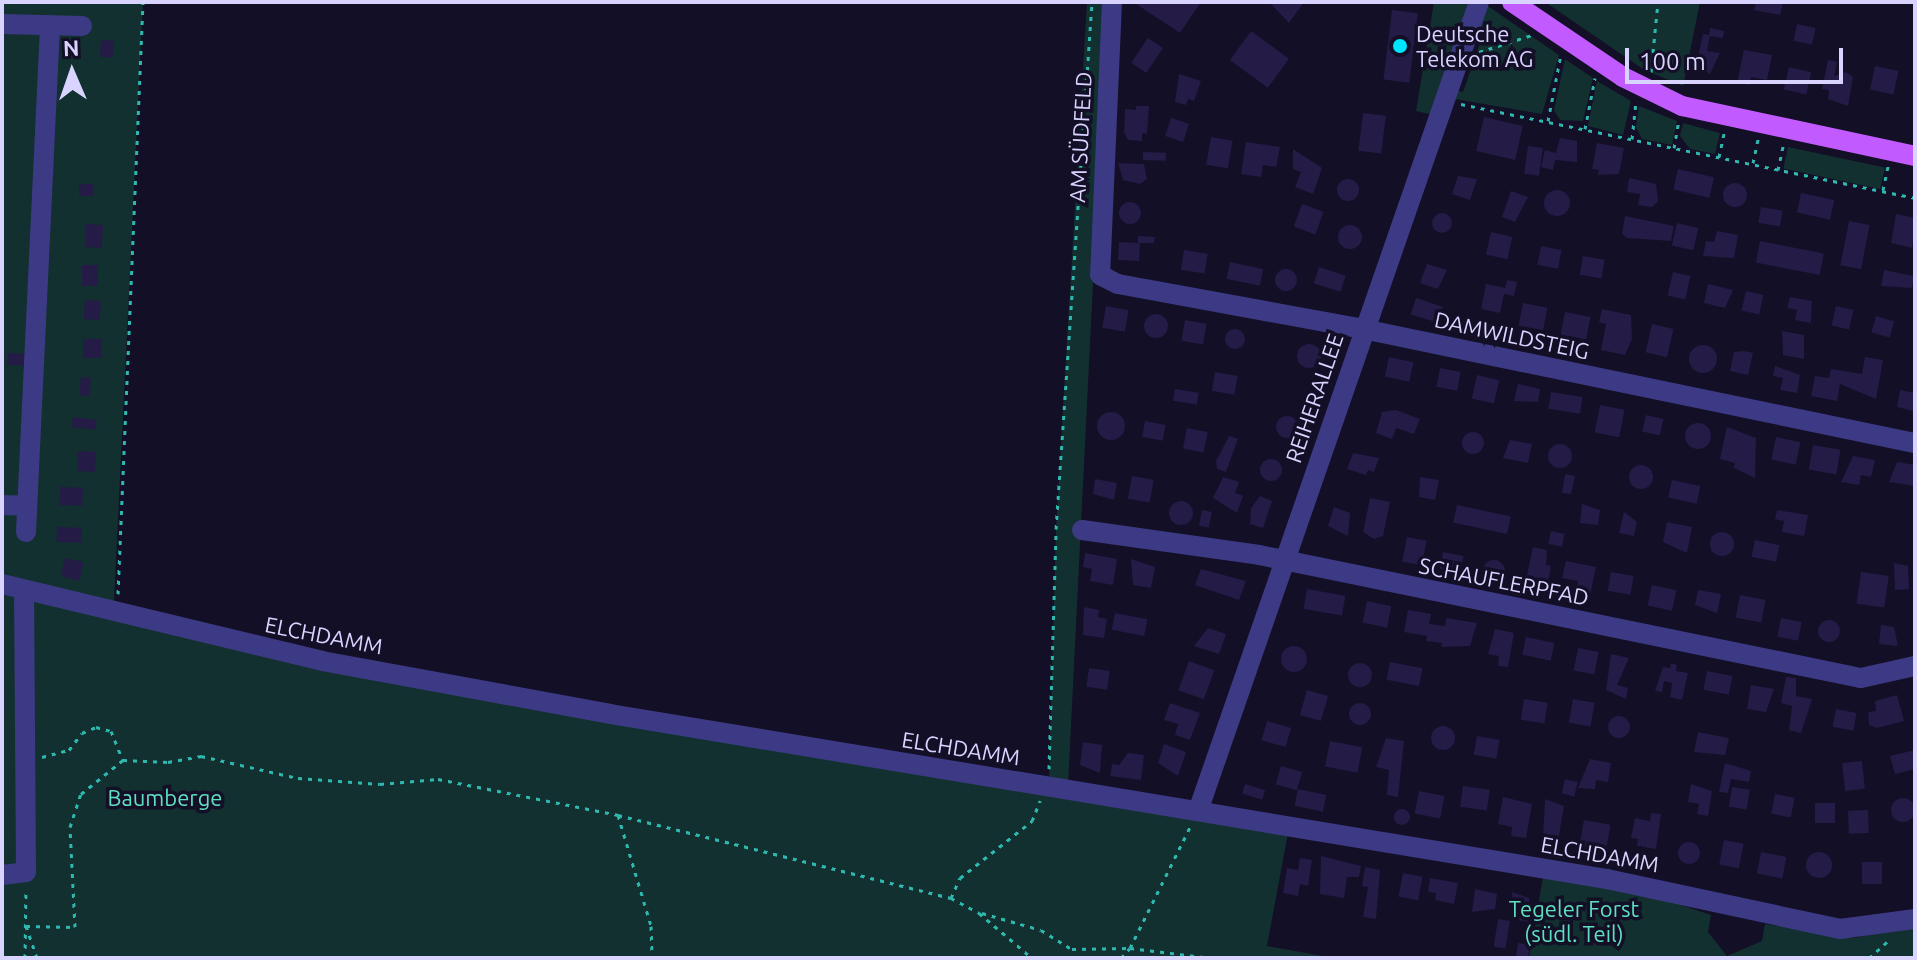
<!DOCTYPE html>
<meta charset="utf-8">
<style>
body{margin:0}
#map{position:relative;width:1917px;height:960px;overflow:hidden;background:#130f26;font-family:Ubuntu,sans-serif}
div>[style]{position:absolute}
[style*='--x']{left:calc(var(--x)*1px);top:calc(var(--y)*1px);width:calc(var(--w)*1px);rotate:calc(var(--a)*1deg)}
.green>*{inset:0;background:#12302f;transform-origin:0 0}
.building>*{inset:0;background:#241b47;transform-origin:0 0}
.round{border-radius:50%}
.path>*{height:3px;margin-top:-1.5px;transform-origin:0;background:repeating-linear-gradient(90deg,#2fb8b0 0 4px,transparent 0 10px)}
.minor>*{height:20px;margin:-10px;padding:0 10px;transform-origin:10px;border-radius:10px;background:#3d3a85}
.major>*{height:20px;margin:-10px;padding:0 10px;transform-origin:10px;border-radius:10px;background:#c25bff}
.dots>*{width:22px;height:22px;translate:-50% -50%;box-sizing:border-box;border:4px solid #130f26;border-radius:50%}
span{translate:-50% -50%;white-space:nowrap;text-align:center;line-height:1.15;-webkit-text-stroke:7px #130f26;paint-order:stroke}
.poi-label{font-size:22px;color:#d9d4ff}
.left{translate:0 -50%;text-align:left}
.street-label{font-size:22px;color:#d9d4ff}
.park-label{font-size:22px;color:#5fe0c0}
.frame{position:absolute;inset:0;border:4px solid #d9d4ff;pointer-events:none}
.north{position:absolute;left:32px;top:32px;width:80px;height:80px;-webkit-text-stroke:6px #130f26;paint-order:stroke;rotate:358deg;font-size:22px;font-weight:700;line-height:32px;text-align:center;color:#d9d4ff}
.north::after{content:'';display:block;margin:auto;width:28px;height:36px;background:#d9d4ff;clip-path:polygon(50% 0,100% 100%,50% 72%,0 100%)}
.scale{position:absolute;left:1625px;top:48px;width:218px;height:36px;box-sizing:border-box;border:4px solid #d9d4ff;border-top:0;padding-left:10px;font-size:24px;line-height:28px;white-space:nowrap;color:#d9d4ff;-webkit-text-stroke:6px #130f26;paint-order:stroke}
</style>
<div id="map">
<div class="green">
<i style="clip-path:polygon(2px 2px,143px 2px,114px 603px,2px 576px)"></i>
<i style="clip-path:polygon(1087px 2px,1107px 2px,1068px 786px,1049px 782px,1056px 529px)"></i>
<i style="clip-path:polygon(1434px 2px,1473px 2px,1433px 115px,1416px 111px)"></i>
<i style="clip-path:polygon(1545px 2px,1700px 2px,1683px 86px,1643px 69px)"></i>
<i style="clip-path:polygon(1485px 4px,1559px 55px,1542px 114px,1449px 98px,1452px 89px,1463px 92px,1484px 32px,1474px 28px)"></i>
<i style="clip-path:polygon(1565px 59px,1593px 78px,1583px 121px,1560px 120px,1554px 110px)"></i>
<i style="clip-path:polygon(1597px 81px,1631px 101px,1623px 135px,1588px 126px)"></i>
<i style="clip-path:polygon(1639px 106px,1677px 121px,1672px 145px,1642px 139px,1636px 127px)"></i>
<i style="clip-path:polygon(1683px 123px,1720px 133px,1715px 154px,1690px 149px,1680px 136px)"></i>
<i style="left:1788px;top:147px;width:99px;height:22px;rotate:12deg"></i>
<i style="clip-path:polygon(2px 592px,1288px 833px,1267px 946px,1334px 958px,2px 958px)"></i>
<i style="clip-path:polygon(1543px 877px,1654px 896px,1711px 915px,1708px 932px,1727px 956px,1762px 941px,1765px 924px,1855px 938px,1915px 924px,1915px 958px,1529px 958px)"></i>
</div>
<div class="building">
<i style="clip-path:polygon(1133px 2px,1201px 2px,1180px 33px)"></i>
<i style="clip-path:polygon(1269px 2px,1304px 2px,1289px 23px)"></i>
<i style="clip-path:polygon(1756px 2px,1783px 2px,1780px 15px,1754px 10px)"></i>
<i style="left:1392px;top:10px;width:26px;height:70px;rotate:7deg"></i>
<i style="left:1797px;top:24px;width:19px;height:17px;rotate:12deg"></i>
<i style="clip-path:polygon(1710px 28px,1724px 31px,1723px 38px,1710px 36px,1707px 51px,1720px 53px,1710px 74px,1696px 66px,1703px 34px,1709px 35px)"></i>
<i style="left:1251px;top:31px;width:47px;height:36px;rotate:36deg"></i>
<i style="left:1148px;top:38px;width:18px;height:30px;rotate:34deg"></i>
<i style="left:101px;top:40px;width:13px;height:17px;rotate:4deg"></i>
<i style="clip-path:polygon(1744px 50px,1772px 55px,1767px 80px,1751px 77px,1750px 85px,1737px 83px)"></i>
<i style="clip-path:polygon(1828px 60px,1837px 62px,1834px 76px,1846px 72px,1853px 77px,1848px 106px,1828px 99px,1829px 90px,1822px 89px)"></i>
<i style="left:1875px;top:66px;width:24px;height:24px;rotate:12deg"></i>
<i style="left:1789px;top:67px;width:23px;height:23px;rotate:13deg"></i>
<i style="clip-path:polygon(1179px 74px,1201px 81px,1194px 101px,1188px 99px,1186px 105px,1175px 102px)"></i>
<i style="clip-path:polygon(1136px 106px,1149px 106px,1147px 134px,1142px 133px,1142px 141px,1128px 140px,1124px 132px,1125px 109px,1136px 110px)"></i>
<i style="left:1363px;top:113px;width:23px;height:38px;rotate:7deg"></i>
<i style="left:1484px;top:117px;width:40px;height:35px;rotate:13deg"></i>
<i style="left:1171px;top:118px;width:19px;height:19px;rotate:18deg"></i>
<i style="left:1211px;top:137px;width:22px;height:28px;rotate:10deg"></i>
<i style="clip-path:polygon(1560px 138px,1577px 141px,1577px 162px,1555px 160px,1553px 170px,1541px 167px,1545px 150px,1556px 153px)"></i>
<i style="clip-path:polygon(1246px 142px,1280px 147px,1276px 167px,1263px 165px,1261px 177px,1241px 174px)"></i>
<i style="clip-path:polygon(1597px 143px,1624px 148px,1619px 174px,1598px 175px,1599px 170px,1592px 169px)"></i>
<i style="left:1528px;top:146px;width:15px;height:28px;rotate:8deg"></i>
<i style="clip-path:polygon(1293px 149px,1322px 168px,1313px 194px,1295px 187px,1301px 172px,1293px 169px)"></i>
<i style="left:1143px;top:152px;width:23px;height:8px;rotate:2deg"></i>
<i style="clip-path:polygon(1118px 163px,1144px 164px,1147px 179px,1140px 184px,1123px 180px)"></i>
<i style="left:1678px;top:169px;width:37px;height:21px;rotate:13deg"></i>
<i style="clip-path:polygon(1458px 176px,1477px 179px,1470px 200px,1452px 194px)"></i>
<i style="clip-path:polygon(1629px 178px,1656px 184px,1658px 201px,1652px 207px,1638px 205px,1640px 194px,1627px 192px)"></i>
<i class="round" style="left:1337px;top:179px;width:22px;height:22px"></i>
<i class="round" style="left:1723px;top:183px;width:24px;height:24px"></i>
<i style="left:79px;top:184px;width:14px;height:12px"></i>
<i class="round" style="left:1544px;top:190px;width:26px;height:26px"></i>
<i style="clip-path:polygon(1511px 191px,1528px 197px,1515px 222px,1502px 217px)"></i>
<i style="left:1801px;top:193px;width:34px;height:20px;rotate:12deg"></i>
<i class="round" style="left:1119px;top:202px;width:22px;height:22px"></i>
<i style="left:1302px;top:204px;width:23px;height:24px;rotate:20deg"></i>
<i style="left:1761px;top:207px;width:22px;height:16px;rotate:10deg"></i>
<i class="round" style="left:1432px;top:213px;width:20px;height:20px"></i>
<i style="clip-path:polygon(1896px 214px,1915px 218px,1912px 248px,1891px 243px)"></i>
<i style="clip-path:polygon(1625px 216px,1674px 226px,1671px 241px,1627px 238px,1622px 234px)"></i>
<i style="left:1849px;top:221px;width:21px;height:45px;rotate:11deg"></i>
<i style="left:1677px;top:223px;width:22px;height:23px;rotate:13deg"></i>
<i style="left:86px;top:224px;width:17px;height:23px;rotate:3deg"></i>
<i class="round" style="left:1338px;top:225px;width:24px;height:24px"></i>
<i style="clip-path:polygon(1717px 231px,1738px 235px,1734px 258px,1703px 256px,1706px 241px,1714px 242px)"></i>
<i style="left:1491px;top:232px;width:22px;height:23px;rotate:13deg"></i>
<i style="clip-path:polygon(1138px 236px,1155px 237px,1154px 243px,1140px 243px,1139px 261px,1118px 260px,1119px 242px,1138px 243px)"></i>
<i style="left:1760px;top:241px;width:65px;height:22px;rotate:11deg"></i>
<i style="left:1541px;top:246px;width:21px;height:19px;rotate:11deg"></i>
<i style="left:1184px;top:250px;width:24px;height:20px;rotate:9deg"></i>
<i style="left:1583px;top:256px;width:22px;height:19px;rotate:10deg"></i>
<i style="left:1230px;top:262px;width:34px;height:17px;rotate:12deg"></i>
<i style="clip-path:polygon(1427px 264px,1447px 270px,1438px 289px,1420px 283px)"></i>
<i style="left:82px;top:265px;width:16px;height:21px"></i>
<i style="left:1319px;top:267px;width:28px;height:17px;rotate:18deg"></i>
<i class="round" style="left:1275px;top:269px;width:22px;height:22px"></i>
<i style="clip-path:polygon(1884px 270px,1914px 276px,1912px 288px,1881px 286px)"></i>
<i style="left:1673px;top:272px;width:18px;height:24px;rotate:13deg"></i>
<i style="clip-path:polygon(1507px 280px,1517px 282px,1514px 296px,1504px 294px,1500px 313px,1481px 309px,1486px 284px,1505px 288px)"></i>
<i style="clip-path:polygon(1708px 284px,1733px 290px,1725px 308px,1704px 303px)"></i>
<i style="left:1746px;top:291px;width:18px;height:20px;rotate:13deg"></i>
<i style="clip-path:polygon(1790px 297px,1812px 301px,1811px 323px,1795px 320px,1797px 310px,1787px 308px)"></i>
<i style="left:1416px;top:298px;width:28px;height:17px;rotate:18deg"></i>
<i style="left:85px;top:300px;width:16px;height:19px;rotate:4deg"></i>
<i style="left:1523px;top:303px;width:25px;height:23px;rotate:11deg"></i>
<i style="left:1106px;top:306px;width:23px;height:22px;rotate:10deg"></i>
<i style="left:1836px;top:306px;width:18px;height:20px;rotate:13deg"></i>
<i style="clip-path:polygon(1602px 309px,1631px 315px,1632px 339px,1625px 355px,1601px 350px,1606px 324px,1599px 322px)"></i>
<i style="left:1565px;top:312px;width:26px;height:23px;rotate:11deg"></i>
<i class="round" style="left:1144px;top:314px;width:24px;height:24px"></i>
<i style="left:1876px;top:316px;width:19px;height:17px;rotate:16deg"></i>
<i style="left:1185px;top:320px;width:22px;height:21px;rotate:10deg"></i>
<i style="left:1652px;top:324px;width:22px;height:29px;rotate:13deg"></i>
<i class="round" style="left:1225px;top:329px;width:20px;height:20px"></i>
<i style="clip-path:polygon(1782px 331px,1804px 335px,1804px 359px,1783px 355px)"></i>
<i style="left:83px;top:339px;width:19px;height:19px"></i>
<i class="round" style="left:1297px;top:344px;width:24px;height:24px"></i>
<i class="round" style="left:1689px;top:345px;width:28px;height:28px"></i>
<i style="clip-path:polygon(1744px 351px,1753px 353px,1748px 375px,1730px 371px,1734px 352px)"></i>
<i style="left:8px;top:353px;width:17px;height:12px;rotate:3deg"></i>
<i style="left:1389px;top:357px;width:25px;height:20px;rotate:12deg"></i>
<i style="clip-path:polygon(1865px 357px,1883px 360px,1876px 399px,1840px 384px,1837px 401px,1811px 396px,1815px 376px,1829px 378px,1831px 369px,1862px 374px)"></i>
<i style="clip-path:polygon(1775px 366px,1800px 375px,1797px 393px,1780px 390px,1783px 378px,1773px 376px)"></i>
<i style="left:1440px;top:368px;width:21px;height:19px;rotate:11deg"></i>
<i style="left:1215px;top:372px;width:23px;height:19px;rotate:10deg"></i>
<i style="left:1477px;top:375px;width:23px;height:24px;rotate:13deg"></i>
<i style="left:81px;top:377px;width:10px;height:18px;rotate:6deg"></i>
<i style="clip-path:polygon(1518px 384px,1540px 389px,1538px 402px,1514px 401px)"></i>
<i style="left:1175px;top:389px;width:24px;height:12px;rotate:9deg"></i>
<i style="clip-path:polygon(1900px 390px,1915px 393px,1913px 411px,1897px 407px)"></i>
<i style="left:1551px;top:392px;width:32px;height:17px;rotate:9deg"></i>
<i style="left:1600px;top:405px;width:25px;height:28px;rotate:11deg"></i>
<i style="clip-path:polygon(1396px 410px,1420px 419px,1414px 434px,1396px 428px,1392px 439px,1376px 433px,1382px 412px)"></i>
<i class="round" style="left:1097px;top:412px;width:28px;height:28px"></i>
<i style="left:1646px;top:415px;width:18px;height:17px;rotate:13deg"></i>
<i class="round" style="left:1276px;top:416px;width:22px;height:22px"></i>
<i style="left:73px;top:417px;width:24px;height:10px;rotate:7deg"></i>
<i style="left:1145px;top:421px;width:21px;height:16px;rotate:11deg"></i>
<i class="round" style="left:1685px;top:423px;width:26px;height:26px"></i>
<i style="clip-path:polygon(1727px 427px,1756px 438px,1755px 478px,1734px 468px,1735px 463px,1720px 459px)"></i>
<i style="left:1187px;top:428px;width:21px;height:21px;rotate:11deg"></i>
<i class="round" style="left:1462px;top:432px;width:22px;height:22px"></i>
<i style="clip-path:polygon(1229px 436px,1238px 439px,1226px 472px,1217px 469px,1216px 461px)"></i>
<i style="left:1776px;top:437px;width:25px;height:23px;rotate:12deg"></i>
<i style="clip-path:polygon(1510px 440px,1532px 444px,1528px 463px,1503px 458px)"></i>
<i class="round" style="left:1548px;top:444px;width:24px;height:24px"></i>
<i style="left:1813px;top:445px;width:28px;height:25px;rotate:10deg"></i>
<i style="left:78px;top:451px;width:18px;height:20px;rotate:3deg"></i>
<i style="clip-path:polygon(1353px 453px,1379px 458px,1374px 472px,1368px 470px,1366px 475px,1347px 469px)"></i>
<i style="clip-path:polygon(1853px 456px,1875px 460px,1871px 477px,1861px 475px,1859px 485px,1841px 482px)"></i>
<i class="round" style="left:1260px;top:459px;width:22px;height:22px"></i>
<i style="clip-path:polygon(1897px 462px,1915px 465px,1915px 486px,1889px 482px)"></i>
<i class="round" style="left:1629px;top:465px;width:24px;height:24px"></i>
<i style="clip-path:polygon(1565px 474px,1575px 476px,1571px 494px,1562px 493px)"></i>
<i style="left:1132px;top:476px;width:22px;height:23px;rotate:10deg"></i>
<i style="clip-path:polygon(1223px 477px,1239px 482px,1235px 493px,1243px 496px,1237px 513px,1213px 498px)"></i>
<i style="clip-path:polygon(1420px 477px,1439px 480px,1435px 500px,1419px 497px)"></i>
<i style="clip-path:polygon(1095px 479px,1117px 483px,1114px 500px,1093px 494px)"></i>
<i style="left:1672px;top:480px;width:29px;height:18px;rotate:12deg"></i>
<i style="left:60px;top:487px;width:23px;height:18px;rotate:2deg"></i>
<i style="clip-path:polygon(1260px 496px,1272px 501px,1263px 528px,1250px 524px,1251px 508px)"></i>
<i style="clip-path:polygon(1370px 498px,1390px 502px,1383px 536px,1374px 539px,1363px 532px)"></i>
<i class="round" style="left:1169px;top:501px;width:24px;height:24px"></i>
<i style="clip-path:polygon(1582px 504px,1600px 510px,1598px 525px,1580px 523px)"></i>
<i style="left:1457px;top:505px;width:55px;height:18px;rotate:12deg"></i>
<i style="clip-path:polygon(1334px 507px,1350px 513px,1348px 536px,1328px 526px)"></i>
<i style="left:1202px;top:510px;width:10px;height:16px;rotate:11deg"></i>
<i style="clip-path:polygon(1777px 510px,1808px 515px,1804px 536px,1782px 532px,1784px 521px,1775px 519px)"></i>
<i style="clip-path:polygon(1624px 512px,1637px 522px,1634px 536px,1619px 533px)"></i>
<i style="clip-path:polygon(1667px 522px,1692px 527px,1687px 553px,1663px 542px)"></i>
<i style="left:57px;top:527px;width:25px;height:15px;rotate:2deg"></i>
<i style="left:1551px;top:531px;width:14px;height:13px;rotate:12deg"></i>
<i class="round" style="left:1710px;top:532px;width:24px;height:24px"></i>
<i style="left:1407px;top:537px;width:20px;height:25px;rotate:11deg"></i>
<i style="left:1755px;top:540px;width:25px;height:17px;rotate:12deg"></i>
<i style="clip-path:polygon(1533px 547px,1547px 550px,1546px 565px,1551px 566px,1547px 589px,1525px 584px)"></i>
<i style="left:1443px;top:552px;width:21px;height:17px;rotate:11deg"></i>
<i style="clip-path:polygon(1085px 553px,1117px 559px,1113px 585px,1090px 581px,1092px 569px,1083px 567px)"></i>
<i style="left:65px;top:558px;width:19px;height:19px;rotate:12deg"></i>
<i style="clip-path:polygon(1131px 559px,1155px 567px,1151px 588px,1133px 585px)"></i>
<i class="round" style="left:1483px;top:560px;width:22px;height:22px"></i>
<i style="clip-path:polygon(1566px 561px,1596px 567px,1590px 595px,1576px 592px,1578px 581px,1562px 578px)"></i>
<i style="clip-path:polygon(1894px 563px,1908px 566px,1909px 589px,1895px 590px)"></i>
<i style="clip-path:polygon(1201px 569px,1246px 581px,1239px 600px,1195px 585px)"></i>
<i style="left:1611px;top:572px;width:23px;height:19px;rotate:10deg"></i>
<i style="left:1861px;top:572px;width:28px;height:32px;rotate:8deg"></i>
<i style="left:1652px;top:585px;width:25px;height:21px;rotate:12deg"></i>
<i style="left:1307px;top:589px;width:39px;height:20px;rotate:10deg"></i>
<i style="clip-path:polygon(1698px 590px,1721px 594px,1717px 613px,1695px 605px)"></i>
<i style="left:1740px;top:595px;width:26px;height:23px;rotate:11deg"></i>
<i style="left:1367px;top:601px;width:25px;height:22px;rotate:12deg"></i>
<i style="clip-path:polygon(1084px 607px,1099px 610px,1098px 617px,1107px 619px,1104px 638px,1083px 635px)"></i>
<i style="clip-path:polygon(1408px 610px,1431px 614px,1429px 624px,1445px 626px,1446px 618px,1477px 623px,1470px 646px,1441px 647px,1442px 643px,1426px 641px,1427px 636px,1404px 632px)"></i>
<i style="left:1115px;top:613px;width:33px;height:17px;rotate:11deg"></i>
<i style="left:1781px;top:618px;width:21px;height:19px;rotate:11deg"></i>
<i class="round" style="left:1818px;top:620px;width:22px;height:22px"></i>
<i style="clip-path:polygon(1881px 625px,1894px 627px,1898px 646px,1879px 644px)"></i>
<i style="clip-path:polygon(1208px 628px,1226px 634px,1219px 654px,1194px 646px)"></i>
<i style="clip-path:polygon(1495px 629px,1514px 633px,1508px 667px,1498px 666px,1499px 656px,1488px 654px)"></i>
<i style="left:1526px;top:637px;width:29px;height:18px;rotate:12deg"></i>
<i class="round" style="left:1281px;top:646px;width:26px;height:26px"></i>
<i style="left:1578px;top:648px;width:21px;height:23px;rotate:11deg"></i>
<i style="clip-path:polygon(1611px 654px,1629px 658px,1617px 685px,1628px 688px,1626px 699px,1606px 690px)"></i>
<i style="left:1189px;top:661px;width:27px;height:31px;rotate:20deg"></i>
<i style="left:1390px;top:662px;width:33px;height:18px;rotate:11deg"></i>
<i class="round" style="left:1348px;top:663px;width:24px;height:24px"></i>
<i style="clip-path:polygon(1671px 663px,1677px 665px,1676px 671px,1688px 673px,1682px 700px,1670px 697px,1672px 683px,1664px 681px,1662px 692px,1655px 691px,1663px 667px,1670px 668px)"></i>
<i style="left:1089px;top:668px;width:21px;height:19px;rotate:8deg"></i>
<i style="left:1707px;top:671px;width:26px;height:19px;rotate:11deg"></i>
<i style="clip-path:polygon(1786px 677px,1796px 678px,1796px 696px,1812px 699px,1801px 733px,1789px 730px,1792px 706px,1781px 703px)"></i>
<i style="clip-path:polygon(1751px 685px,1774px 689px,1766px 712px,1747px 709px)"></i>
<i style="left:1307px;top:690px;width:22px;height:26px;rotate:16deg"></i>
<i style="clip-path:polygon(1897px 695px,1904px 721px,1877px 728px,1869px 725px,1868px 712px,1876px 711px,1875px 701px)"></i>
<i style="left:1524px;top:699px;width:24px;height:21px;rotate:9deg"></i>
<i style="left:1573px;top:699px;width:22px;height:24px;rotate:10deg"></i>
<i class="round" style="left:1349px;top:703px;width:22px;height:22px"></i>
<i style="clip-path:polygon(1170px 703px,1200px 713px,1190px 740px,1175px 735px,1178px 724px,1164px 720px)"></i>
<i style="left:1836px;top:709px;width:21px;height:18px;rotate:11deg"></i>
<i class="round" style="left:1608px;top:716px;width:22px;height:22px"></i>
<i style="left:1267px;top:721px;width:25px;height:20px;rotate:16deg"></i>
<i class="round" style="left:1431px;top:726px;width:24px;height:24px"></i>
<i style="clip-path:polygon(1698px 732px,1729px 738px,1725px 755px,1694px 752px)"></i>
<i style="left:1477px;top:736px;width:23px;height:19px;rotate:10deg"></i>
<i style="clip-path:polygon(1386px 738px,1404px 741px,1398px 797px,1387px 795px,1389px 770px,1376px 767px)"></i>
<i style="left:1330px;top:741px;width:33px;height:26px;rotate:11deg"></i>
<i style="clip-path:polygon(1083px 742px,1102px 745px,1100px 773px,1080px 765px)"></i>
<i style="clip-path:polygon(1164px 744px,1186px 752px,1178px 776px,1158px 763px)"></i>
<i style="clip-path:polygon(1915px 750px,1915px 769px,1895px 774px,1890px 756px)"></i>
<i style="clip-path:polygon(1128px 753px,1144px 755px,1141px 780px,1110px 776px,1112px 764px,1119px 765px)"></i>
<i style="clip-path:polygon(1590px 759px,1611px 763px,1608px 782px,1596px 780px,1595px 789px,1578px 788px)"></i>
<i style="left:1862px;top:761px;width:28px;height:20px;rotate:84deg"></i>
<i style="clip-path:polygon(1725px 763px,1751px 771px,1749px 782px,1731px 779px,1728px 793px,1719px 792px)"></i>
<i style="left:1281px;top:766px;width:22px;height:19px;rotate:16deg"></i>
<i style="left:1565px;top:779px;width:13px;height:15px;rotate:13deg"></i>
<i style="left:1245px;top:784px;width:21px;height:10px;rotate:17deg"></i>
<i style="clip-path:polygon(1691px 784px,1712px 791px,1708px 816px,1697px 814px,1699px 804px,1688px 802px)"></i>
<i style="left:1463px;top:786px;width:27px;height:21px;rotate:8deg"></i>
<i style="left:1732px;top:787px;width:18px;height:20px;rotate:9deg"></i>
<i style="left:1298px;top:789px;width:29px;height:17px;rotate:12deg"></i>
<i style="left:1419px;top:791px;width:26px;height:23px;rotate:11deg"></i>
<i style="left:1775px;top:794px;width:20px;height:20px;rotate:11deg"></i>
<i style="clip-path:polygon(1503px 797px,1532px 804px,1526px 838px,1511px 836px,1512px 827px,1498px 824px)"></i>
<i class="round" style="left:1891px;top:798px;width:24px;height:24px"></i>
<i style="clip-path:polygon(1545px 799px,1564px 806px,1558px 841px,1543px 838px)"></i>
<i style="left:1815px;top:803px;width:20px;height:20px"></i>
<i class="round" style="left:1394px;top:809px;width:16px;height:16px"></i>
<i style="left:1868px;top:810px;width:23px;height:20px;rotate:88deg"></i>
<i style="clip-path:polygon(1651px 813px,1661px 814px,1656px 849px,1637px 846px,1638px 839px,1631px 838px,1635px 818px,1650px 821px)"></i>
<i style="left:1584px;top:820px;width:27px;height:27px;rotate:10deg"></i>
<i style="left:1724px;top:840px;width:20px;height:25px;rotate:11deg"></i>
<i class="round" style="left:1678px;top:842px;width:22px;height:22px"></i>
<i style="left:1761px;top:852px;width:26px;height:22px;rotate:11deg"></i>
<i class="round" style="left:1806px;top:852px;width:26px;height:26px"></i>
<i style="clip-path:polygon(1321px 856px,1361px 866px,1359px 877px,1347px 877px,1344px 898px,1320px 894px)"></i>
<i style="clip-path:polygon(1300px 858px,1312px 860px,1308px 886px,1300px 884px,1298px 896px,1283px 893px,1287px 868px,1298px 870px)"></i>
<i style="left:1862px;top:862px;width:20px;height:22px"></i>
<i style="clip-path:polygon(1365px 867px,1380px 870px,1376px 919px,1363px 917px,1368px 887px,1362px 886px)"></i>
<i style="left:1403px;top:873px;width:20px;height:24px;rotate:11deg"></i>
<i style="clip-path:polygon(1430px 878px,1458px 883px,1454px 904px,1435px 900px,1436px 893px,1428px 892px)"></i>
<i style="clip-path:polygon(1475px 889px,1497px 894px,1495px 909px,1472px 912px)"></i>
<i style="clip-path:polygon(1512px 892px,1529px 898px,1532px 922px,1513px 920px)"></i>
<i style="left:1498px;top:919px;width:12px;height:28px;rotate:9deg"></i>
<i style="clip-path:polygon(1518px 943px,1530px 945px,1528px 958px,1516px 958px)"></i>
</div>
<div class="path">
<i style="--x:1479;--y:52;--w:56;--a:-17.8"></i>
<i style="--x:1651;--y:72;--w:70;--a:-84.3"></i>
<i style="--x:1461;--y:104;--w:464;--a:11.7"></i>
<i style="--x:1548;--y:121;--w:68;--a:-79"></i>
<i style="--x:1585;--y:129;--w:52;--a:-78.9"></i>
<i style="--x:1632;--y:139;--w:36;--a:-84"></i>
<i style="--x:1674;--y:148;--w:27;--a:-80"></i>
<i style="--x:1719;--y:157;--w:24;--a:-78"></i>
<i style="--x:1753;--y:163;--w:25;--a:-78"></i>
<i style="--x:1778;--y:170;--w:25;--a:-78"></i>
<i style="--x:1883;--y:190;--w:25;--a:-78"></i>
<i style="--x:118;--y:594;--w:593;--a:-87.58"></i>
<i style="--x:42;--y:757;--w:28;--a:-15"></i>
<i style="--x:69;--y:750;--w:21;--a:-53"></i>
<i style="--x:82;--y:733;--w:15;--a:-23"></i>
<i style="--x:96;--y:727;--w:16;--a:15"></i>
<i style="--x:111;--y:731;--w:31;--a:68"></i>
<i style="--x:1049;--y:769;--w:240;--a:-88.3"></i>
<i style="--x:1056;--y:529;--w:528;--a:-86.09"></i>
<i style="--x:618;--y:815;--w:116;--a:73.4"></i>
<i style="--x:651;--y:926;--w:32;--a:88"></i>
<i style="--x:951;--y:898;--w:22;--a:-66"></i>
<i style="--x:960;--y:878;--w:92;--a:-38.4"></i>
<i style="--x:1032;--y:821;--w:22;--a:-68"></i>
<i style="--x:982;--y:913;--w:61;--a:16.1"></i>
<i style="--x:1041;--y:930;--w:36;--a:32"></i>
<i style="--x:1072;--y:949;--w:58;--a:-1"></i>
<i style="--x:1130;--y:948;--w:137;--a:-63.6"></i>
<i style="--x:1737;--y:957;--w:1;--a:90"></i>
<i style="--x:25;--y:958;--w:68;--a:-89.2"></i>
<i style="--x:37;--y:958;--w:34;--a:-109"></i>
<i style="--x:26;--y:926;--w:49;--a:1.2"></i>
<i style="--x:75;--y:927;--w:100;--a:-92.9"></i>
<i style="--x:70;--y:827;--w:35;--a:-72"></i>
<i style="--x:81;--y:794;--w:54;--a:-39"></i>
<i style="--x:123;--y:760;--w:45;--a:2.5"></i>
<i style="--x:168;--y:762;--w:34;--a:-10"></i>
<i style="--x:201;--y:756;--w:99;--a:12.8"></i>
<i style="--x:298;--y:778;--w:82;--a:4.2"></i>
<i style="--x:380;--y:784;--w:58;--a:-4.9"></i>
<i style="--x:438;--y:779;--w:184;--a:11.3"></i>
<i style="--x:618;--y:815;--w:343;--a:14"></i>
<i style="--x:951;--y:898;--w:32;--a:28"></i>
<i style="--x:979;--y:913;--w:70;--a:40.3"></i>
<i style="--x:1121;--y:958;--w:13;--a:-48"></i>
<i style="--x:1130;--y:948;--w:82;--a:7"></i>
<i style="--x:1869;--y:958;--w:28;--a:-42"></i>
</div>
<div class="minor">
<i style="--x:1112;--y:2;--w:273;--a:92.5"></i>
<i style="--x:1100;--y:275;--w:20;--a:27"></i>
<i style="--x:1118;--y:284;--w:249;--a:10.4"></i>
<i style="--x:1363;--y:329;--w:564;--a:11.67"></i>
<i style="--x:2;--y:24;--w:80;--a:1.4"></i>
<i style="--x:2;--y:505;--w:24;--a:2"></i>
<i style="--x:1082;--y:530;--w:179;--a:8"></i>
<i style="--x:1259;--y:555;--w:614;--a:11.55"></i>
<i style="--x:1861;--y:678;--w:55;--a:-12.5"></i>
<i style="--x:26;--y:532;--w:507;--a:-87.28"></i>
<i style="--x:2;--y:584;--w:329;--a:13.5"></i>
<i style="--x:322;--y:661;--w:293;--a:10.4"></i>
<i style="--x:610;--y:714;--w:1011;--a:9.4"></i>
<i style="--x:1607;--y:879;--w:238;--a:12.1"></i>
<i style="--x:1840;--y:929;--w:76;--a:-7.6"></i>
<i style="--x:1198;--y:811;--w:856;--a:-70.85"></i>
<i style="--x:2;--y:875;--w:24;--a:-7"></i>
<i style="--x:26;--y:872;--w:282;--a:-90.4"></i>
</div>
<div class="major">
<i style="--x:1512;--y:2;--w:134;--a:34"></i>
<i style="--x:1623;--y:77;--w:66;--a:26.2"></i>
<i style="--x:1682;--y:106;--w:238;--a:12.1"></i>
</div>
<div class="dots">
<i style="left:1400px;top:46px;background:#00e5ff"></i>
</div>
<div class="poi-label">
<span class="left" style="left:1416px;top:46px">Deutsche<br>Telekom AG</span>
</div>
<div class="street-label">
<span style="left:1080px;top:137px;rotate:-87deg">AM SÜDFELD</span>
<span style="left:1512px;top:335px;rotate:12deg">DAMWILDSTEIG</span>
<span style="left:1314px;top:398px;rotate:-71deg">REIHERALLEE</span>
<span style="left:1504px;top:581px;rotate:11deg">SCHAUFLERPFAD</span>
<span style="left:324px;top:635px;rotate:11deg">ELCHDAMM</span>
<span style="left:961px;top:748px;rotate:9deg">ELCHDAMM</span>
<span style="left:1600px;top:854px;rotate:10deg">ELCHDAMM</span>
</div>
<div class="park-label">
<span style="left:165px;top:798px">Baumberge</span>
<span style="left:1574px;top:921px">Tegeler Forst<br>(südl. Teil)</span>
</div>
<div class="frame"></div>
<div class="north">N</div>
<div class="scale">100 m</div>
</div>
